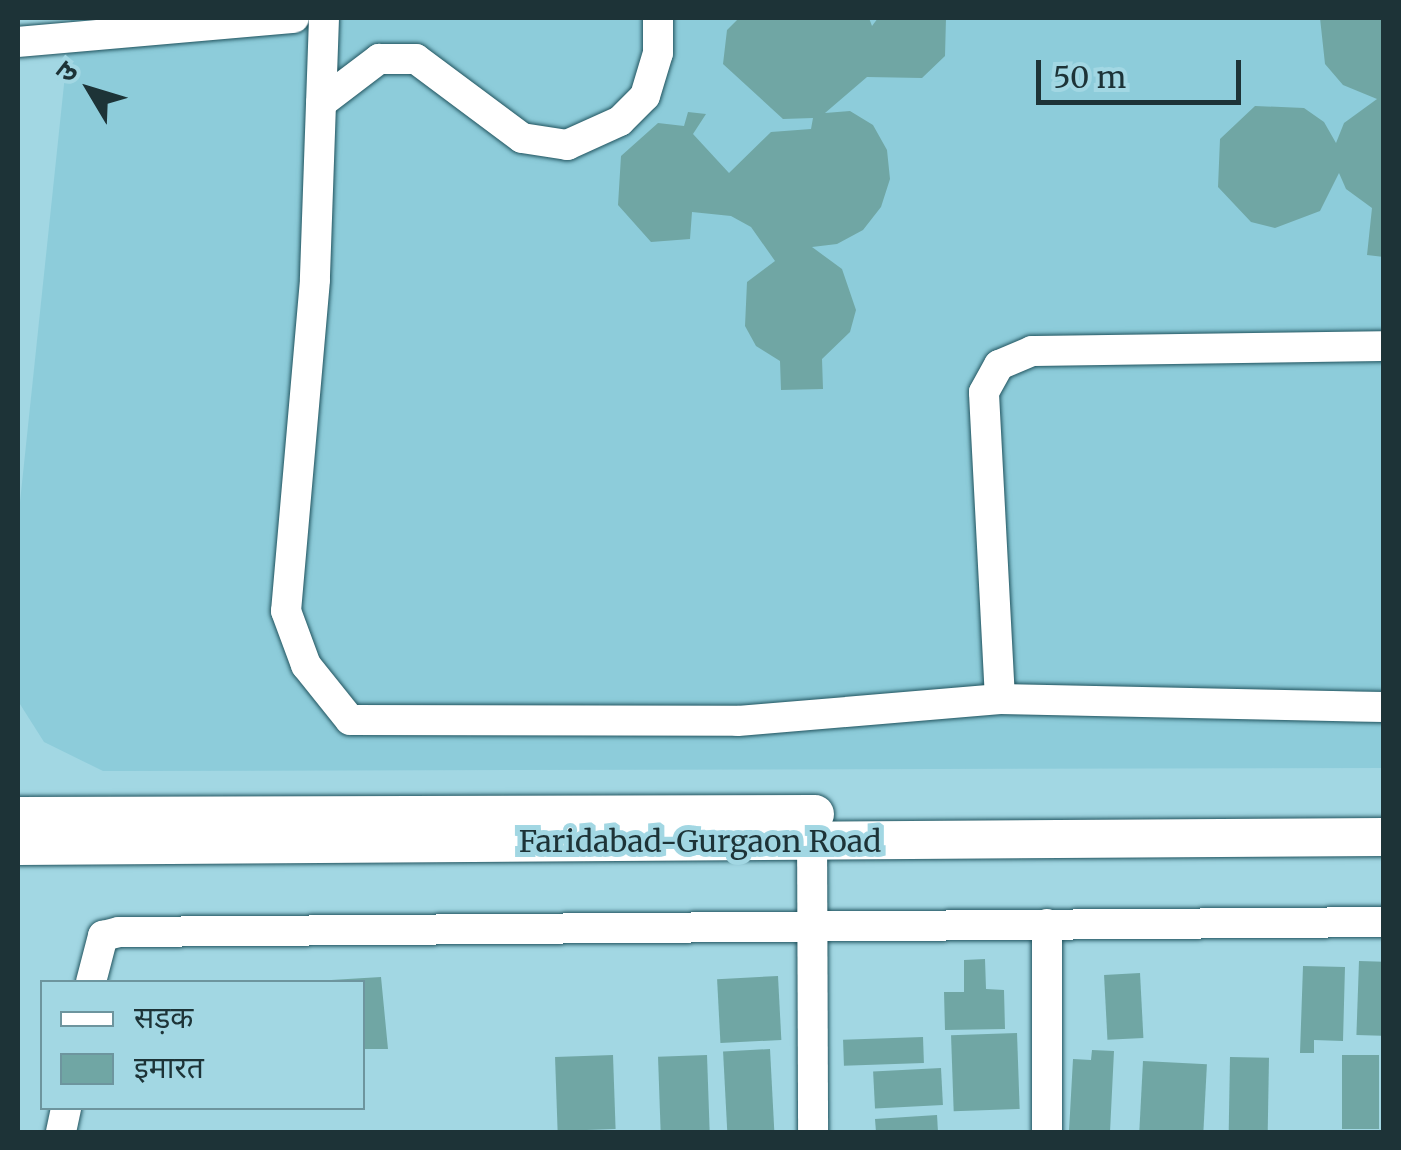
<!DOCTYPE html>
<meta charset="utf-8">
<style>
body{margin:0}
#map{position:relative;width:1401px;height:1150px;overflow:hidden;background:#a2d7e3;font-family:Merriweather,"Noto Sans Devanagari",serif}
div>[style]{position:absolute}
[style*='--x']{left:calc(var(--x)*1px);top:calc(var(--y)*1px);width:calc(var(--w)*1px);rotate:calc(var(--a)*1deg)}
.built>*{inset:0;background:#8dccda}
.building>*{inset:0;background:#70a6a4;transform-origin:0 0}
.roads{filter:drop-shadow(0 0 2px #20535e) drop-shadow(0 0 2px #20535e)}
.minor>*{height:30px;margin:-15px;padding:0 15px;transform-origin:15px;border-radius:15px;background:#fff}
.major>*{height:38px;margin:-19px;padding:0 19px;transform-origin:19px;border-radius:19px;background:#fff}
span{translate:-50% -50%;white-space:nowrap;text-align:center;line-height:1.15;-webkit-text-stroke:10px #a2d7e3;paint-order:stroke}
.street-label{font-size:30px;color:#1d3337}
.frame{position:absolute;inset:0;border:20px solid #1d3337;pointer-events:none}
.legend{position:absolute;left:40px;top:980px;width:325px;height:130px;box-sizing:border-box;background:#a2d7e3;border:2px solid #6d959e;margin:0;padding:12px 18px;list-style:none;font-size:30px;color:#1d3337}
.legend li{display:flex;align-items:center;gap:20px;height:50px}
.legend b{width:50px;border:2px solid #6d959e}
.north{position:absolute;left:40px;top:40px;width:100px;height:100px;-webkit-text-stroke:8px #a2d7e3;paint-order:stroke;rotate:308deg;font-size:28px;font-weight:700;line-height:40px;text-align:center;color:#1d3337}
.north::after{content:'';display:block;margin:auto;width:35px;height:45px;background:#1d3337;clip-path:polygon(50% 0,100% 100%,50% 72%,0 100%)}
.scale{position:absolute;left:1036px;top:60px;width:205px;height:45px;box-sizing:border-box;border:5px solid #1d3337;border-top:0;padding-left:12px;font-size:30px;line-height:35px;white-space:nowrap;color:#1d3337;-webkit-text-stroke:8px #a2d7e3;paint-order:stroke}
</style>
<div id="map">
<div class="built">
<i style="clip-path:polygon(71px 18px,1383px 18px,1383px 768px,103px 771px,44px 742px,18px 701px,18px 521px)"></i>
</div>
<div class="building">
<i style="clip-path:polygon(739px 18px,869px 18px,872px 26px,878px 18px,946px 18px,945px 56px,922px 78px,867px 77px,825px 113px,850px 111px,873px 125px,887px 150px,890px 179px,881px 207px,863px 230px,837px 244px,812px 247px,842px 269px,856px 310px,850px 332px,822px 359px,823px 389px,781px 390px,780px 361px,756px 346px,745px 326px,747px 282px,775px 261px,751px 227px,731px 216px,692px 212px,690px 239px,651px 242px,618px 205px,621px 156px,658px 123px,684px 126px,688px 112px,706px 114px,693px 134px,729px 173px,771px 132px,811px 129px,813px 118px,783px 119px,723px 64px,727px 30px)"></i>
<i style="clip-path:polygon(1320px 18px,1384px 18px,1384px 257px,1367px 255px,1372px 208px,1346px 189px,1339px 173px,1320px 211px,1275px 228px,1251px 222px,1218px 187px,1220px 139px,1255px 106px,1304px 108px,1324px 122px,1336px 143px,1344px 123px,1377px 99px,1343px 85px,1325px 64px)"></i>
<i style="clip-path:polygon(985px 959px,986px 989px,1004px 990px,1005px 1029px,945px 1030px,944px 992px,964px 992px,964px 960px)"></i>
<i style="left:1359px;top:961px;width:25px;height:74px;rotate:2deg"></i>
<i style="clip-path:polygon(1303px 966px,1345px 967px,1343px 1041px,1314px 1040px,1314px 1053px,1300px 1053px)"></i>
<i style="left:1140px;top:973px;width:65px;height:36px;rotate:87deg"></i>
<i style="left:778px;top:976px;width:64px;height:61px;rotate:87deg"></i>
<i style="clip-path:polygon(381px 977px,388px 1049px,362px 1049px,362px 982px,298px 982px)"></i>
<i style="left:1017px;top:1033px;width:76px;height:66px;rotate:88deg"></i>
<i style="left:923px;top:1037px;width:26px;height:80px;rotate:88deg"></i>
<i style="left:770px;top:1049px;width:81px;height:47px;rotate:87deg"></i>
<i style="clip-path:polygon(1092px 1050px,1114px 1051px,1110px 1132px,1069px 1131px,1073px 1059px,1091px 1060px)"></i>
<i style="left:613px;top:1055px;width:74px;height:58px;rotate:88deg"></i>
<i style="left:707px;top:1055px;width:77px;height:49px;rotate:88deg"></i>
<i style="left:1342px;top:1055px;width:37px;height:74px"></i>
<i style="left:1230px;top:1057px;width:39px;height:74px;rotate:1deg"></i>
<i style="left:1143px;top:1061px;width:64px;height:71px;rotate:3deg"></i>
<i style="left:941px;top:1068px;width:37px;height:68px;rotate:87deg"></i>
<i style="clip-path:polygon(937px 1115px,938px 1132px,876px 1132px,875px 1119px)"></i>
</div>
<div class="roads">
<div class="minor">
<i style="--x:324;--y:18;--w:262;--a:92"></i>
<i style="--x:315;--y:280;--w:332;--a:95"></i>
<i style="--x:286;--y:611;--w:58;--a:69.7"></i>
<i style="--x:306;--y:665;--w:70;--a:51.3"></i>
<i style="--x:350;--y:720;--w:388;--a:0.1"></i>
<i style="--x:738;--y:721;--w:263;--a:-4.8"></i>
<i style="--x:1000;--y:699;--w:384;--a:1.2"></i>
<i style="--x:18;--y:42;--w:277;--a:-5"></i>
<i style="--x:321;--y:103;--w:73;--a:-37.2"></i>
<i style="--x:379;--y:59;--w:37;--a:0"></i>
<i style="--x:416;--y:59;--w:132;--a:36.7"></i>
<i style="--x:522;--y:138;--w:46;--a:8.8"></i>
<i style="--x:567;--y:145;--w:58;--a:-24.4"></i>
<i style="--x:620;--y:121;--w:35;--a:-45"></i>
<i style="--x:645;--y:96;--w:45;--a:-73.2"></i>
<i style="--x:658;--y:53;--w:35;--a:-90"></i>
<i style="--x:1000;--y:699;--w:307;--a:-93"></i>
<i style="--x:984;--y:392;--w:31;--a:-61"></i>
<i style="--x:999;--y:365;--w:36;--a:-23"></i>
<i style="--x:1032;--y:351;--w:352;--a:-0.8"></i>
<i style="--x:812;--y:821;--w:311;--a:89.8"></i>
<i style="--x:1047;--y:924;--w:208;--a:90"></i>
<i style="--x:91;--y:982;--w:48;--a:-75.4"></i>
<i style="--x:103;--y:936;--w:16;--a:-14"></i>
<i style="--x:119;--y:932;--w:1265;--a:-0.45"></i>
<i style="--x:61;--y:1132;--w:25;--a:-78"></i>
</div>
<div class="major">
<i style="--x:18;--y:816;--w:797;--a:-0.14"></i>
<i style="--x:18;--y:846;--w:1366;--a:-0.38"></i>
</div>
</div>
<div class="street-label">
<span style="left:700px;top:841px">Faridabad-Gurgaon Road</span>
</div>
<div class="frame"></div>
<ul class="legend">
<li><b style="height:12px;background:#fff"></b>सड़क</li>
<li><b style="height:28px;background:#70a6a4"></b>इमारत</li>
</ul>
<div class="north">उ</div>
<div class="scale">50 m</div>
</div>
